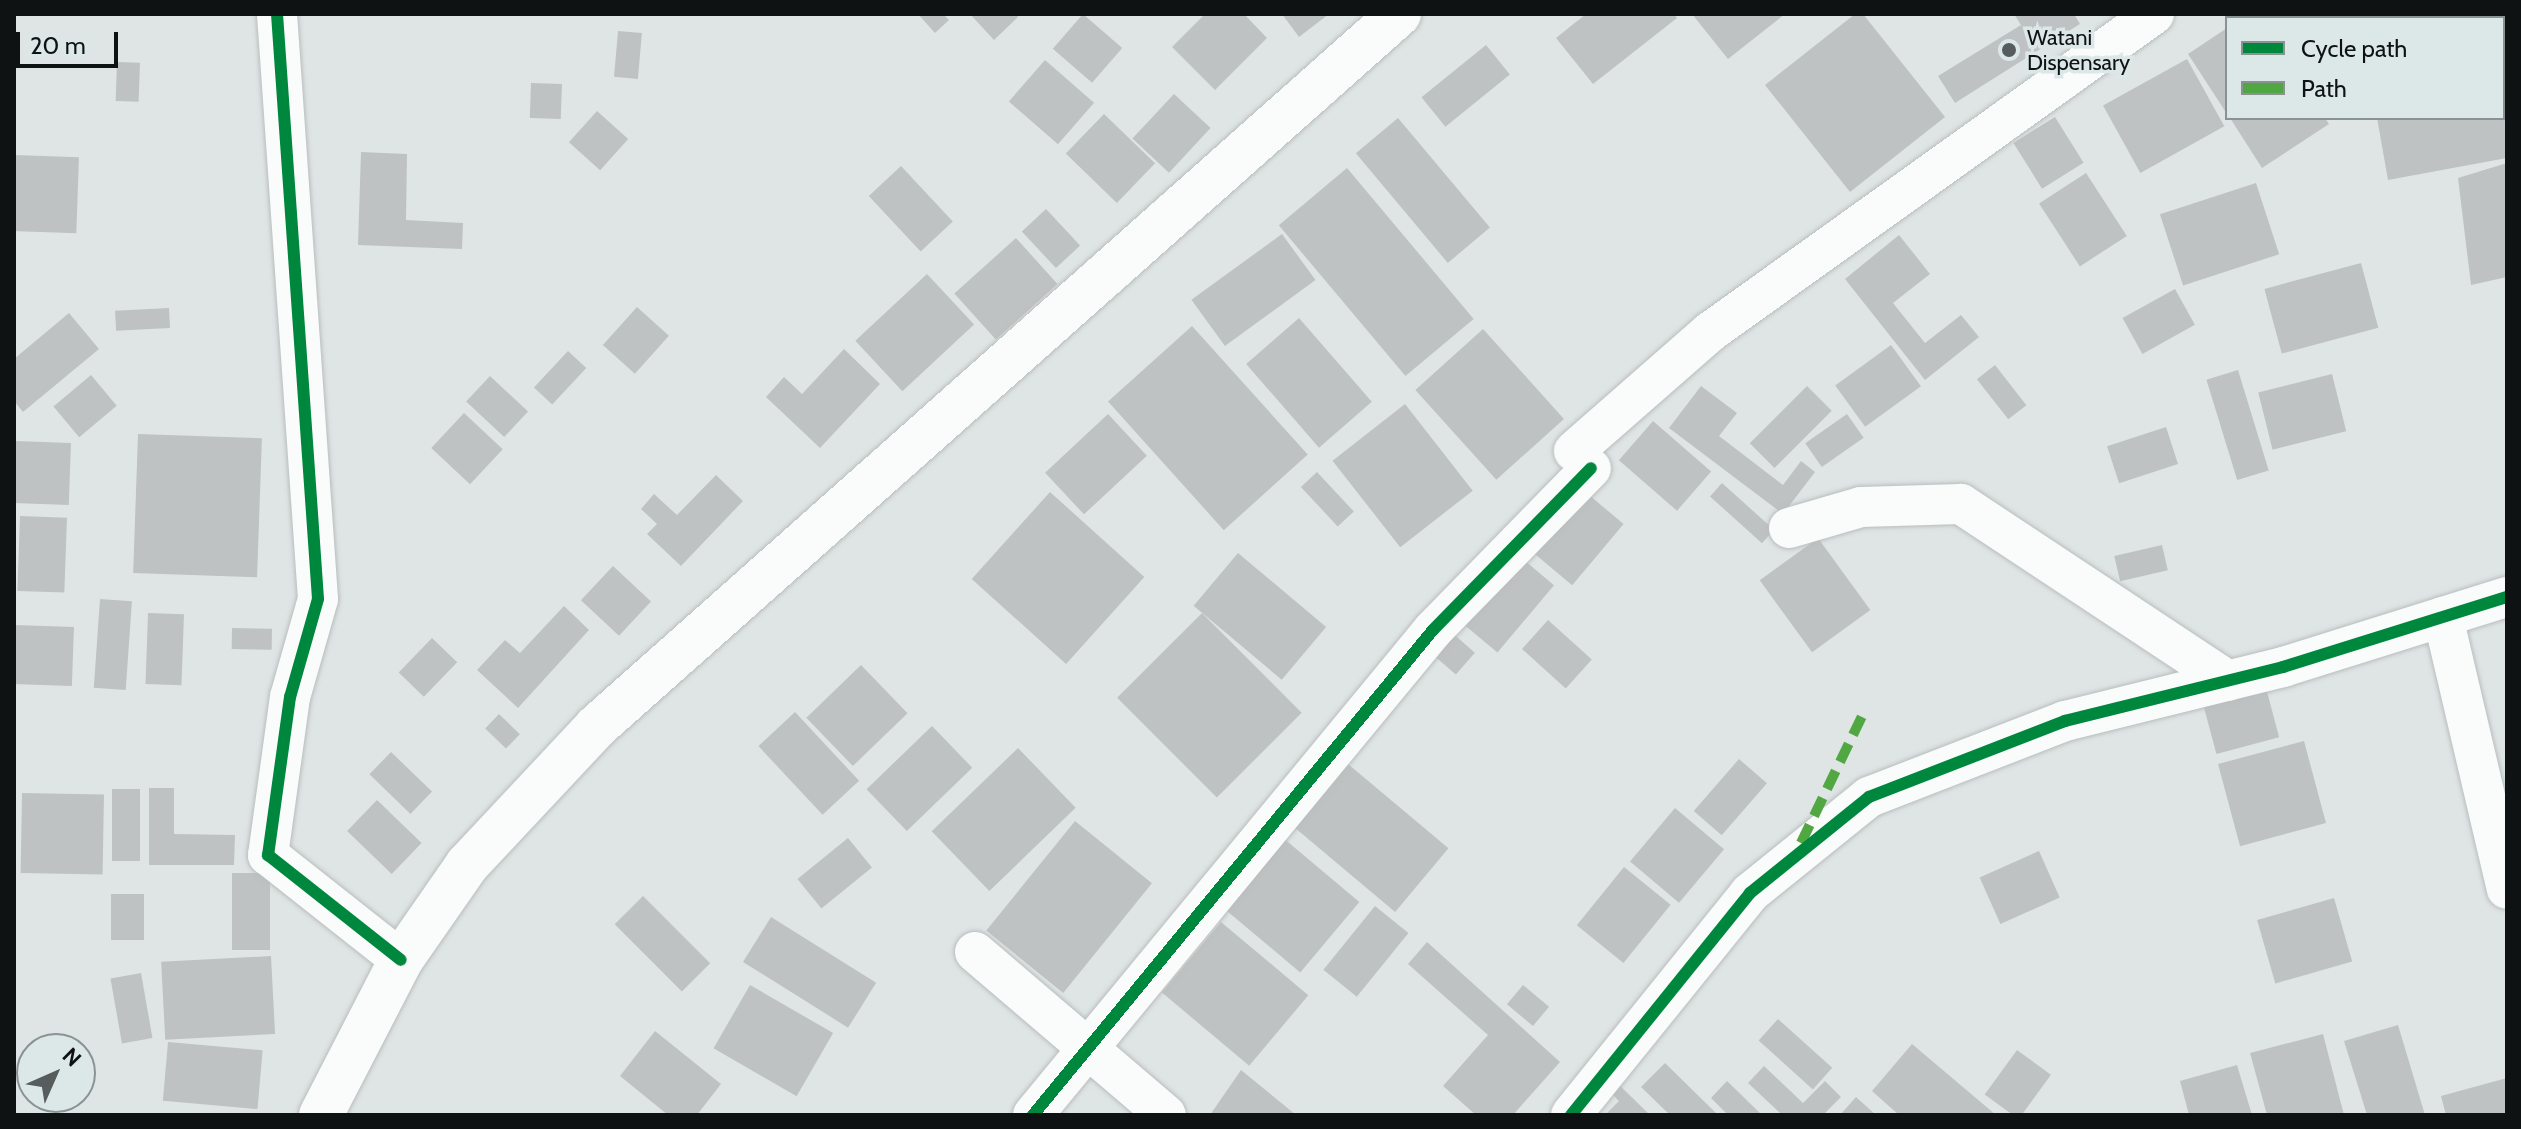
<!DOCTYPE html>
<style>
body{margin:0}
#map{position:relative;width:2521px;height:1129px;overflow:hidden;background:#dfe5e5;font-family:Cabin,sans-serif}
div>[style]{position:absolute}
[style*='--x']{left:calc(var(--x)*1px);top:calc(var(--y)*1px);width:calc(var(--w)*1px);rotate:calc(var(--a)*1deg)}
.building>*{inset:0;background:#bec2c2;transform-origin:0 0}
.roads{filter:drop-shadow(0 0 2px #b9bdbd) drop-shadow(0 0 2px #b9bdbd)}
.minor>*{height:40px;margin:-20px;padding:0 20px;transform-origin:20px;border-radius:20px;background:#fafbfb}
.secondary>*{height:44px;margin:-22px;padding:0 22px;transform-origin:22px;border-radius:22px;background:#fafbfb}
.quiet>*{height:10px;margin-top:-5px;transform-origin:0;background:repeating-linear-gradient(90deg,#51a842 0 20px,transparent 0 30px)}
.cycleway>*{height:12px;margin:-6px;padding:0 6px;transform-origin:6px;border-radius:6px;background:#00873e}
.dots>*{width:22px;height:22px;translate:-50% -50%;box-sizing:border-box;border:4px solid #dce8e7;border-radius:50%}
span{translate:-50% -50%;white-space:nowrap;text-align:center;line-height:1.15;-webkit-text-stroke:7px #dce8e7;paint-order:stroke}
.poi-label{font-size:22px;color:#0e1212}
.left{translate:0 -50%;text-align:left}
.frame{position:absolute;inset:0;border:16px solid #0e1212;pointer-events:none}
.legend{position:absolute;left:2225px;top:16px;width:280px;height:104px;box-sizing:border-box;background:#dce8e7;border:2px solid #8a9292;margin:0;padding:10px 14px;list-style:none;font-size:24px;color:#0e1212}
.legend li{display:flex;align-items:center;gap:16px;height:40px}
.legend b{width:40px;border:2px solid #8a9292}
.north{position:absolute;left:16px;top:1033px;width:80px;height:80px;box-sizing:border-box;background:#dce8e7;border:2px solid #8a9292;border-radius:50%;rotate:45deg;font-size:22px;font-weight:700;line-height:32px;text-align:center;color:#0e1212}
.north::after{content:'';display:block;margin:auto;width:28px;height:36px;background:#575c5c;clip-path:polygon(50% 0,100% 100%,50% 72%,0 100%)}
.scale{position:absolute;left:16px;top:32px;width:102px;height:36px;box-sizing:border-box;border:4px solid #0e1212;border-top:0;padding-left:10px;font-size:24px;line-height:28px;white-space:nowrap;color:#0e1212;-webkit-text-stroke:6px #dce8e7;paint-order:stroke}
</style>
<div id="map">
<div class="building">
<i style="clip-path:polygon(918px 14px,943px 14px,949px 20px,935px 33px)"></i>
<i style="clip-path:polygon(970px 14px,1016px 14px,1018px 17px,994px 40px)"></i>
<i style="left:1083px;top:14px;width:52px;height:46px;rotate:41deg"></i>
<i style="clip-path:polygon(1205px 14px,1244px 14px,1267px 38px,1215px 90px,1172px 47px)"></i>
<i style="clip-path:polygon(1282px 14px,1329px 14px,1299px 37px)"></i>
<i style="clip-path:polygon(1586px 14px,1674px 14px,1677px 18px,1593px 84px,1556px 38px)"></i>
<i style="clip-path:polygon(1692px 14px,1785px 14px,1728px 59px)"></i>
<i style="clip-path:polygon(1855px 14px,1863px 14px,1945px 117px,1850px 192px,1765px 85px)"></i>
<i style="clip-path:polygon(2014px 14px,2074px 14px,2080px 24px,1955px 103px,1938px 76px,2021px 25px)"></i>
<i style="clip-path:polygon(2227px 28px,2227px 114px,2188px 54px)"></i>
<i style="left:618px;top:31px;width:24px;height:46px;rotate:5deg"></i>
<i style="left:1486px;top:45px;width:38px;height:83px;rotate:51deg"></i>
<i style="left:2187px;top:59px;width:77px;height:96px;rotate:61deg"></i>
<i style="clip-path:polygon(2503px 59px,2507px 158px,2388px 180px,2377px 118px,2503px 118px)"></i>
<i style="left:1045px;top:60px;width:65px;height:55px;rotate:41deg"></i>
<i style="left:117px;top:62px;width:23px;height:39px;rotate:2deg"></i>
<i style="left:531px;top:83px;width:31px;height:35px;rotate:2deg"></i>
<i style="left:1174px;top:94px;width:50px;height:61px;rotate:43deg"></i>
<i style="left:597px;top:111px;width:42px;height:42px;rotate:42deg"></i>
<i style="left:1104px;top:114px;width:71px;height:55px;rotate:44deg"></i>
<i style="left:2055px;top:117px;width:54px;height:49px;rotate:58deg"></i>
<i style="left:1398px;top:118px;width:143px;height:55px;rotate:50deg"></i>
<i style="clip-path:polygon(2230px 118px,2325px 118px,2329px 124px,2262px 168px)"></i>
<i style="clip-path:polygon(361px 152px,407px 154px,406px 220px,463px 223px,462px 249px,358px 245px)"></i>
<i style="left:14px;top:155px;width:65px;height:76px;rotate:2deg"></i>
<i style="clip-path:polygon(2507px 163px,2507px 277px,2471px 285px,2458px 178px)"></i>
<i style="left:901px;top:166px;width:76px;height:44px;rotate:47deg"></i>
<i style="left:1347px;top:168px;width:197px;height:89px;rotate:50deg"></i>
<i style="left:2086px;top:173px;width:75px;height:56px;rotate:57deg"></i>
<i style="left:2256px;top:183px;width:75px;height:101px;rotate:72deg"></i>
<i style="left:1046px;top:209px;width:50px;height:33px;rotate:47deg"></i>
<i style="left:1282px;top:234px;width:57px;height:112px;rotate:54deg"></i>
<i style="clip-path:polygon(1899px 235px,1930px 274px,1893px 303px,1925px 343px,1961px 315px,1979px 337px,1925px 380px,1845px 279px)"></i>
<i style="left:1016px;top:238px;width:62px;height:83px;rotate:48deg"></i>
<i style="left:2361px;top:263px;width:67px;height:100px;rotate:75deg"></i>
<i style="left:927px;top:274px;width:69px;height:98px;rotate:47deg"></i>
<i style="left:2175px;top:289px;width:41px;height:60px;rotate:61deg"></i>
<i style="left:637px;top:307px;width:43px;height:51px;rotate:42deg"></i>
<i style="left:169px;top:308px;width:20px;height:54px;rotate:87deg"></i>
<i style="clip-path:polygon(69px 313px,99px 349px,23px 412px,14px 401px,14px 359px)"></i>
<i style="left:1299px;top:318px;width:111px;height:70px;rotate:49deg"></i>
<i style="left:1192px;top:326px;width:173px;height:113px;rotate:48deg"></i>
<i style="left:1483px;top:329px;width:121px;height:91px;rotate:48deg"></i>
<i style="left:1891px;top:345px;width:51px;height:69px;rotate:54deg"></i>
<i style="clip-path:polygon(844px 349px,880px 384px,820px 448px,766px 397px,784px 377px,802px 394px)"></i>
<i style="left:568px;top:351px;width:25px;height:50px;rotate:43deg"></i>
<i style="left:1995px;top:365px;width:51px;height:23px;rotate:52deg"></i>
<i style="left:2238px;top:370px;width:105px;height:33px;rotate:73deg"></i>
<i style="left:2332px;top:374px;width:59px;height:76px;rotate:76deg"></i>
<i style="left:91px;top:375px;width:40px;height:49px;rotate:50deg"></i>
<i style="left:490px;top:376px;width:52px;height:35px;rotate:43deg"></i>
<i style="clip-path:polygon(1701px 386px,1737px 413px,1719px 436px,1783px 485px,1801px 461px,1815px 472px,1783px 514px,1669px 428px)"></i>
<i style="left:1807px;top:386px;width:35px;height:81px;rotate:45deg"></i>
<i style="left:1405px;top:404px;width:110px;height:92px;rotate:52deg"></i>
<i style="left:464px;top:413px;width:53px;height:48px;rotate:43deg"></i>
<i style="left:1108px;top:414px;width:57px;height:86px;rotate:47deg"></i>
<i style="left:1847px;top:414px;width:29px;height:51px;rotate:55deg"></i>
<i style="left:1653px;top:421px;width:77px;height:52px;rotate:41deg"></i>
<i style="left:2166px;top:427px;width:39px;height:62px;rotate:72deg"></i>
<i style="left:138px;top:434px;width:124px;height:139px;rotate:2deg"></i>
<i style="left:15px;top:441px;width:56px;height:62px;rotate:2deg"></i>
<i style="left:1317px;top:472px;width:54px;height:22px;rotate:47deg"></i>
<i style="clip-path:polygon(716px 475px,743px 501px,681px 566px,647px 534px,657px 524px,641px 509px,654px 494px,677px 515px)"></i>
<i style="left:1722px;top:483px;width:70px;height:18px;rotate:42deg"></i>
<i style="left:1583px;top:490px;width:53px;height:80px;rotate:40deg"></i>
<i style="left:1050px;top:492px;width:127px;height:117px;rotate:42deg"></i>
<i style="left:20px;top:516px;width:47px;height:75px;rotate:2deg"></i>
<i style="left:1818px;top:538px;width:89px;height:72px;rotate:54deg"></i>
<i style="left:2162px;top:545px;width:26px;height:49px;rotate:77deg"></i>
<i style="left:1238px;top:553px;width:115px;height:69px;rotate:40deg"></i>
<i style="left:1518px;top:555px;width:47px;height:88px;rotate:40deg"></i>
<i style="left:613px;top:566px;width:52px;height:47px;rotate:43deg"></i>
<i style="left:100px;top:599px;width:32px;height:89px;rotate:4deg"></i>
<i style="clip-path:polygon(564px 606px,589px 630px,518px 708px,477px 670px,505px 640px,520px 653px)"></i>
<i style="left:148px;top:613px;width:36px;height:71px;rotate:2deg"></i>
<i style="left:1202px;top:613px;width:141px;height:120px;rotate:45deg"></i>
<i style="left:1548px;top:620px;width:59px;height:39px;rotate:42deg"></i>
<i style="left:14px;top:625px;width:60px;height:59px;rotate:2deg"></i>
<i style="left:232px;top:628px;width:40px;height:21px;rotate:1deg"></i>
<i style="left:1450px;top:631px;width:33px;height:29px;rotate:41deg"></i>
<i style="left:432px;top:638px;width:35px;height:48px;rotate:44deg"></i>
<i style="left:861px;top:665px;width:67px;height:76px;rotate:46deg"></i>
<i style="left:2266px;top:688px;width:51px;height:65px;rotate:75deg"></i>
<i style="left:795px;top:712px;width:94px;height:50px;rotate:47deg"></i>
<i style="left:499px;top:714px;width:29px;height:20px;rotate:44deg"></i>
<i style="left:932px;top:726px;width:58px;height:91px;rotate:46deg"></i>
<i style="left:2304px;top:741px;width:85px;height:89px;rotate:75deg"></i>
<i style="left:1018px;top:748px;width:83px;height:120px;rotate:46deg"></i>
<i style="left:391px;top:752px;width:57px;height:31px;rotate:44deg"></i>
<i style="left:1342px;top:759px;width:139px;height:83px;rotate:40deg"></i>
<i style="left:1739px;top:759px;width:37px;height:69px;rotate:41deg"></i>
<i style="clip-path:polygon(149px 788px,174px 788px,174px 834px,235px 835px,234px 865px,149px 865px)"></i>
<i style="left:112px;top:789px;width:28px;height:72px"></i>
<i style="left:22px;top:793px;width:82px;height:80px;rotate:1deg"></i>
<i style="left:377px;top:800px;width:62px;height:43px;rotate:44deg"></i>
<i style="left:1675px;top:808px;width:64px;height:70px;rotate:40deg"></i>
<i style="left:1075px;top:821px;width:99px;height:141px;rotate:39deg"></i>
<i style="left:1282px;top:837px;width:101px;height:92px;rotate:40deg"></i>
<i style="left:848px;top:838px;width:38px;height:65px;rotate:51deg"></i>
<i style="left:2039px;top:851px;width:51px;height:65px;rotate:66deg"></i>
<i style="left:1624px;top:867px;width:60px;height:75px;rotate:39deg"></i>
<i style="left:232px;top:873px;width:38px;height:77px"></i>
<i style="left:111px;top:894px;width:33px;height:46px"></i>
<i style="left:643px;top:896px;width:95px;height:40px;rotate:45deg"></i>
<i style="left:2334px;top:898px;width:66px;height:80px;rotate:74deg"></i>
<i style="left:1375px;top:906px;width:43px;height:82px;rotate:39deg"></i>
<i style="left:771px;top:917px;width:124px;height:53px;rotate:32deg"></i>
<i style="left:1221px;top:922px;width:114px;height:92px;rotate:40deg"></i>
<i style="clip-path:polygon(1427px 942px,1560px 1062px,1513px 1115px,1476px 1115px,1443px 1086px,1488px 1035px,1408px 964px)"></i>
<i style="left:271px;top:956px;width:78px;height:110px;rotate:87deg"></i>
<i style="left:141px;top:973px;width:66px;height:31px;rotate:80deg"></i>
<i style="left:750px;top:985px;width:96px;height:73px;rotate:30deg"></i>
<i style="left:1523px;top:985px;width:34px;height:25px;rotate:40deg"></i>
<i style="left:1778px;top:1019px;width:73px;height:29px;rotate:42deg"></i>
<i style="clip-path:polygon(2398px 1025px,2425px 1115px,2367px 1115px,2344px 1041px)"></i>
<i style="clip-path:polygon(655px 1031px,721px 1084px,697px 1115px,668px 1115px,620px 1076px)"></i>
<i style="clip-path:polygon(2323px 1034px,2344px 1115px,2267px 1115px,2250px 1053px)"></i>
<i style="left:168px;top:1042px;width:95px;height:59px;rotate:5deg"></i>
<i style="clip-path:polygon(1912px 1044px,1996px 1115px,1899px 1115px,1872px 1091px)"></i>
<i style="left:2017px;top:1050px;width:42px;height:55px;rotate:36deg"></i>
<i style="clip-path:polygon(1665px 1063px,1718px 1115px,1670px 1115px,1641px 1087px)"></i>
<i style="clip-path:polygon(2237px 1065px,2252px 1115px,2189px 1115px,2180px 1081px)"></i>
<i style="clip-path:polygon(1764px 1066px,1803px 1103px,1825px 1081px,1841px 1097px,1823px 1115px,1782px 1115px,1748px 1083px)"></i>
<i style="clip-path:polygon(1241px 1070px,1296px 1115px,1210px 1115px)"></i>
<i style="clip-path:polygon(1612px 1078px,1650px 1115px,1605px 1115px,1619px 1101px,1604px 1086px)"></i>
<i style="clip-path:polygon(2507px 1078px,2507px 1115px,2446px 1115px,2441px 1096px)"></i>
<i style="clip-path:polygon(1727px 1081px,1762px 1115px,1728px 1115px,1711px 1098px)"></i>
<i style="clip-path:polygon(1856px 1097px,1876px 1115px,1840px 1115px)"></i>
</div>
<div class="roads">
<div class="minor">
<i style="--x:277;--y:14;--w:586;--a:85.99"></i>
<i style="--x:318;--y:599;--w:102;--a:105.9"></i>
<i style="--x:290;--y:697;--w:160;--a:97.9"></i>
<i style="--x:268;--y:855;--w:169;--a:38.3"></i>
<i style="--x:1574;--y:451;--w:181;--a:-41.2"></i>
<i style="--x:1710;--y:332;--w:546;--a:-35.61"></i>
<i style="--x:1789;--y:528;--w:75;--a:-16.3"></i>
<i style="--x:1861;--y:507;--w:100;--a:-1.7"></i>
<i style="--x:1961;--y:504;--w:320;--a:33.5"></i>
<i style="--x:2443;--y:617;--w:279;--a:76.8"></i>
<i style="--x:975;--y:952;--w:251;--a:40.5"></i>
<i style="--x:1033;--y:1115;--w:629;--a:-50.49"></i>
<i style="--x:1433;--y:630;--w:226;--a:-45.7"></i>
<i style="--x:1571;--y:1115;--w:285;--a:-51.1"></i>
<i style="--x:1750;--y:893;--w:153;--a:-38.9"></i>
<i style="--x:1869;--y:797;--w:210;--a:-21.2"></i>
<i style="--x:2065;--y:721;--w:225;--a:-13.9"></i>
<i style="--x:2283;--y:667;--w:235;--a:-17.4"></i>
</div>
<div class="secondary">
<i style="--x:321;--y:1115;--w:174;--a:-62.7"></i>
<i style="--x:401;--y:960;--w:116;--a:-55.2"></i>
<i style="--x:467;--y:865;--w:189;--a:-46.9"></i>
<i style="--x:596;--y:727;--w:1074;--a:-41.6"></i>
</div>
</div>
<div class="quiet">
<i style="--x:1801;--y:843;--w:141;--a:-64.3"></i>
</div>
<div class="cycleway">
<i style="--x:277;--y:14;--w:586;--a:85.99"></i>
<i style="--x:318;--y:599;--w:102;--a:105.9"></i>
<i style="--x:290;--y:697;--w:160;--a:97.9"></i>
<i style="--x:268;--y:855;--w:169;--a:38.3"></i>
<i style="--x:1033;--y:1115;--w:629;--a:-50.49"></i>
<i style="--x:1433;--y:630;--w:226;--a:-45.7"></i>
<i style="--x:1571;--y:1115;--w:285;--a:-51.1"></i>
<i style="--x:1750;--y:893;--w:153;--a:-38.9"></i>
<i style="--x:1869;--y:797;--w:210;--a:-21.2"></i>
<i style="--x:2065;--y:721;--w:225;--a:-13.9"></i>
<i style="--x:2283;--y:667;--w:235;--a:-17.4"></i>
</div>
<div class="dots">
<i style="left:2009px;top:50px;background:#575c5c"></i>
</div>
<div class="poi-label">
<span class="left" style="left:2027px;top:50px">Watani<br>Dispensary</span>
</div>
<div class="frame"></div>
<ul class="legend">
<li><b style="height:10px;background:#00873e"></b>Cycle path</li>
<li><b style="height:10px;background:#51a842"></b>Path</li>
</ul>
<div class="north">N</div>
<div class="scale">20 m</div>
</div>
